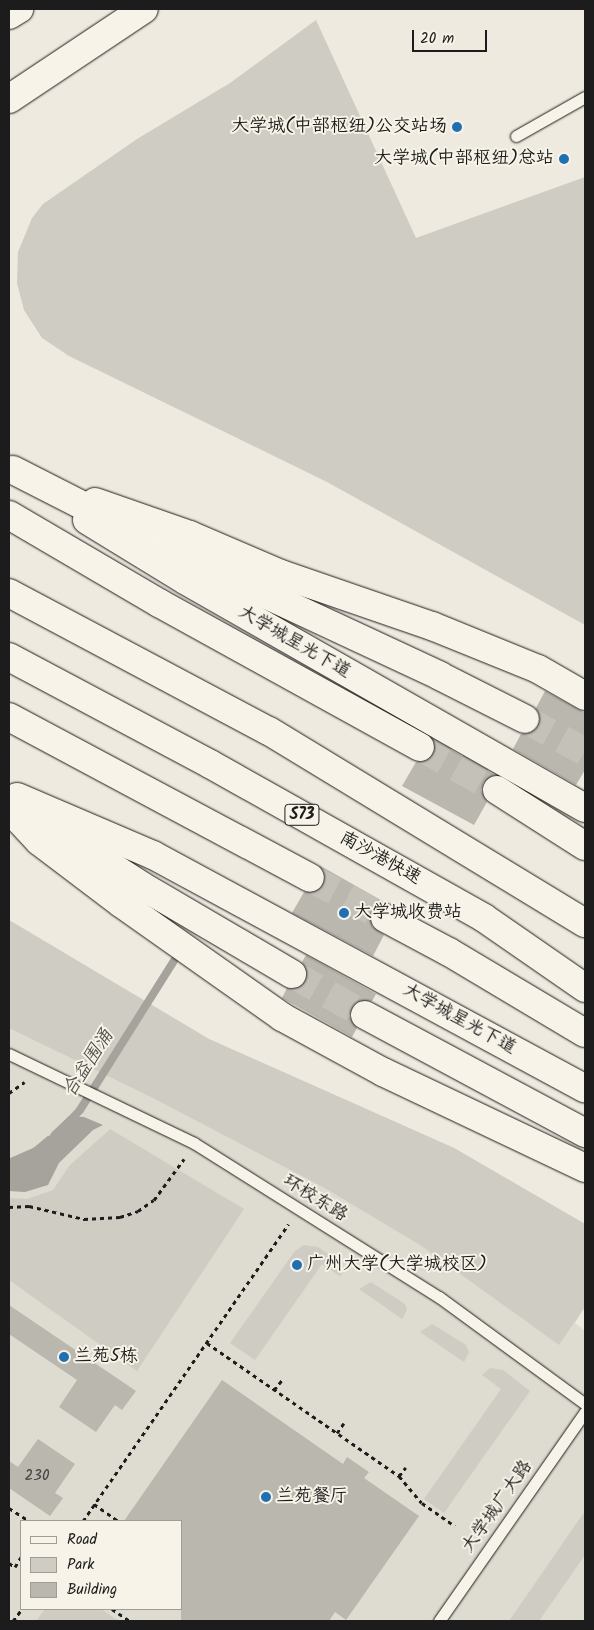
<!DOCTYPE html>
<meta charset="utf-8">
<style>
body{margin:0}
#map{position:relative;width:594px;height:1630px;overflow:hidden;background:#eeeae0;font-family:Kalam,"LXGW WenKai TC",sans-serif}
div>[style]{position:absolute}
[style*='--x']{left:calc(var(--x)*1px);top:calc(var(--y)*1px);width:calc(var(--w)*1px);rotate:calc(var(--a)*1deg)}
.built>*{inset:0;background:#dedbd1}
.green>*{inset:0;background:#cfccc3}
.water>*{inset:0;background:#a6a39d}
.stream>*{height:8px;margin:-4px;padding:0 4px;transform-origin:4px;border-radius:4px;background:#a6a39d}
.building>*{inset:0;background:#bab7af}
.motorway-tunnel>*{height:28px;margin-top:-14px;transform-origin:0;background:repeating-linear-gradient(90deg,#c4c1b9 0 28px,transparent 0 42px)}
.path>*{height:3px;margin-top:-1.5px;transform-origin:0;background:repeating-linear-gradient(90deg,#1c1c1c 0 4px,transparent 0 8px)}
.roads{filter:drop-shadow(0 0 1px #1c1c1c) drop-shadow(0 0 1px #1c1c1c)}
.service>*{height:11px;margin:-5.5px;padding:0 5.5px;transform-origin:5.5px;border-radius:5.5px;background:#f7f3e8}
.tertiary>*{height:28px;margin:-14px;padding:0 14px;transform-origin:14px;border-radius:14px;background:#f7f3e8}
.secondary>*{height:28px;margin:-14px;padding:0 14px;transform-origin:14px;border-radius:14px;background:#f7f3e8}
.primary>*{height:28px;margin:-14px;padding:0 14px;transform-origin:14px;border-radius:14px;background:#f7f3e8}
.motorway>*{height:28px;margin:-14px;padding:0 14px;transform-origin:14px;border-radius:14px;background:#f7f3e8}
.dots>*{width:14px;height:14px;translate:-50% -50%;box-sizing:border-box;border:2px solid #f7f3e8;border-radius:50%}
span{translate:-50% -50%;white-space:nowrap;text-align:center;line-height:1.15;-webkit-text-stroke:4px #f7f3e8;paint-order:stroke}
.number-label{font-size:15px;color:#444341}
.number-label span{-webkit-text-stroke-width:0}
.shield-label span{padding:1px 4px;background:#f7f3e8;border:1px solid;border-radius:4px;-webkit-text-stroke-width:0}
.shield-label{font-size:16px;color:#1c1c1c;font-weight:700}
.poi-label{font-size:18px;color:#1c1c1c}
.right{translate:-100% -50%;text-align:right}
.left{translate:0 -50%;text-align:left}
.street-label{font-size:18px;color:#1c1c1c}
.water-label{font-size:19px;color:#535250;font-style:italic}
.frame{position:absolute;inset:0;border:10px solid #1c1c1c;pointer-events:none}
.legend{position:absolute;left:20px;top:1520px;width:162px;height:90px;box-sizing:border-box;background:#f7f3e8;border:1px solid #9f9d96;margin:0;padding:6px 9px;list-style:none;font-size:15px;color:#1c1c1c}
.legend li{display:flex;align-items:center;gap:10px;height:25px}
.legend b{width:25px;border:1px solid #9f9d96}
.scale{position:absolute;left:412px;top:30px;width:75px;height:22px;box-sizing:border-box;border:2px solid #1c1c1c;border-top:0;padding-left:6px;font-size:15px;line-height:18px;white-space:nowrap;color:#1c1c1c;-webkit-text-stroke:4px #f7f3e8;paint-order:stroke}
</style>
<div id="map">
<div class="built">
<i style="clip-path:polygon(evenodd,9px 920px,209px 1039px,454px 1148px,585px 1224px,585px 1307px,575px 1323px,585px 1331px,585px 1621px,9px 1621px,9px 920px,21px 1521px,181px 1521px,181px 1609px,21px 1609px,21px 1521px)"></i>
</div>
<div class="green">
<i style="clip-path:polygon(316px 20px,416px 238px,585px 177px,585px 625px,327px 482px,69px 356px,42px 338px,24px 310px,17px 283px,18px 252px,32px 218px,43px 204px,137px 139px,230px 83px)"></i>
<i style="clip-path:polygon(9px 920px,209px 1039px,454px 1148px,585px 1224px,585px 1307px,559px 1345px,420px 1245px,323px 1187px,153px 1098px,9px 1028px)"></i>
<i style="clip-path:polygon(110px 1129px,244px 1209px,137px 1371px,9px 1280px,9px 1198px,27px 1199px,53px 1190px,69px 1166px)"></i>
<i style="clip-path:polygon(304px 1245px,318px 1247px,340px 1262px,342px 1274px,340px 1276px,322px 1264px,255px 1360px,230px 1343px,295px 1251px)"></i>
<i style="clip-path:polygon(371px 1282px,405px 1304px,407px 1310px,402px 1319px,359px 1289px)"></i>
<i style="clip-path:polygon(432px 1324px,466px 1345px,469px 1352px,464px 1362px,420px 1332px)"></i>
<i style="clip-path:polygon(490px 1368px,503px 1370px,530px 1391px,444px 1513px,424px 1499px,501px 1389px,482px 1375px)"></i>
<i style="clip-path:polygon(585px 1511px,585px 1555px,539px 1621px,509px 1621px)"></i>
<i style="clip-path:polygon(45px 1609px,101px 1609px,119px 1621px,36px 1621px)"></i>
</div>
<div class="water">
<i style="clip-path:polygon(69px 1116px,84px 1117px,103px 1125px,93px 1130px,59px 1163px,48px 1185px,25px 1192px,9px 1191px,9px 1159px,38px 1153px,52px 1132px)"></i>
</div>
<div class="stream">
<i style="--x:67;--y:1124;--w:19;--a:-47"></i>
<i style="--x:80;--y:1110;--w:176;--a:-57.8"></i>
<i style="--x:9;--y:1163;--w:30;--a:-24"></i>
<i style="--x:36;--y:1151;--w:17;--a:-40"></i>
</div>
<div class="building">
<i style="clip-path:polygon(545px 691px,585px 713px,585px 770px,576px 785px,513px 749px,521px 734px,533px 732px,539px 726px,541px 718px,536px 708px)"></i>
<i style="clip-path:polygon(434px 740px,495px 775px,484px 782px,481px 790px,487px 802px,474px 825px,402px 786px,416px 762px,428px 761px,433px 755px)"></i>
<i style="clip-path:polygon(319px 865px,386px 903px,377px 905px,371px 911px,372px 926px,384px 935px,373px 956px,292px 913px,304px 892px,318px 891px,323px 886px,326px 877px)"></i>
<i style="clip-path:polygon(306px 955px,376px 994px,372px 1001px,357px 1002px,352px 1007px,349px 1016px,357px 1028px,352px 1037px,282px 998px,287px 988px,299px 988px,306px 981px,308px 974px,302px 962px)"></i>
<i style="clip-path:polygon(9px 1305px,136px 1391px,122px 1410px,115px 1405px,96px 1432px,59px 1407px,77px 1380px,9px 1334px)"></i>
<i style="clip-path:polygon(222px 1380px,343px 1464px,347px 1457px,369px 1472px,364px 1478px,419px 1516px,346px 1620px,335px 1612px,329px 1621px,181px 1621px,181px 1521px,124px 1521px)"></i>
<i style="clip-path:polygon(38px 1439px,75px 1464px,55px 1493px,63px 1498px,50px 1516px,9px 1488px,9px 1461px,18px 1467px)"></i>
</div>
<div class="motorway-tunnel">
<i style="--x:525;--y:719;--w:68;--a:28.8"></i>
<i style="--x:420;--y:747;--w:88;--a:29.2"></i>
<i style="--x:310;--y:878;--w:85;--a:28.1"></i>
<i style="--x:292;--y:974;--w:84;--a:29.3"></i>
</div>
<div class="path">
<i style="--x:9;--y:1093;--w:19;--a:-35"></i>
<i style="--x:9;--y:1207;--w:20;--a:-3"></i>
<i style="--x:29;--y:1206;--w:57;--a:13.3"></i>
<i style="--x:84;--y:1219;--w:36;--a:-3"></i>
<i style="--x:120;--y:1217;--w:19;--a:-18"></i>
<i style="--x:138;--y:1211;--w:19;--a:-35"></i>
<i style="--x:154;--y:1200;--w:51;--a:-53.8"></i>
<i style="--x:207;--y:1343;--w:234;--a:34.7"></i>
<i style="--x:399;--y:1476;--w:35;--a:50"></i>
<i style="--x:422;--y:1503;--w:40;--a:34.9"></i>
<i style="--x:274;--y:1390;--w:13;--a:-51"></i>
<i style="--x:337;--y:1433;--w:12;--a:-55"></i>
<i style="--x:399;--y:1476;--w:11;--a:-52"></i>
<i style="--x:94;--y:1504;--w:29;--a:35"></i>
<i style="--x:9;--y:1508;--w:24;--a:33"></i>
<i style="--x:83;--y:1521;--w:361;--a:-55.3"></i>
<i style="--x:9;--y:1563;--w:7;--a:34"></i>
<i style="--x:15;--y:1567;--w:12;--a:-59"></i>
<i style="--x:112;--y:1609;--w:22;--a:34"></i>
<i style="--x:13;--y:1621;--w:15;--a:-53"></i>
</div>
<div class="roads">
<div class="service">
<i style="--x:516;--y:136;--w:79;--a:-29.5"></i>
<i style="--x:9;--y:1054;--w:205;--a:25.7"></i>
<i style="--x:194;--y:1143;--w:289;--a:32.2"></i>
<i style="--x:439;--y:1297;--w:181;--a:36.2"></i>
<i style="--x:439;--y:1621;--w:255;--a:-55.1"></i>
</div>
<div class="tertiary">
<i style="--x:95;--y:502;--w:101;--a:19.2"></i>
<i style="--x:190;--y:535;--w:99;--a:23.2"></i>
<i style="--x:281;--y:574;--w:160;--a:19"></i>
<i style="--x:432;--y:626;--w:114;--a:22.1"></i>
<i style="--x:538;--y:669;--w:54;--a:29.9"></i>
<i style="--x:9;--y:809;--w:44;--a:46.8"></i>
<i style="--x:39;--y:841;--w:104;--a:37.2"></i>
<i style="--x:122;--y:904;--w:196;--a:35.2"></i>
<i style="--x:282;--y:1017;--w:115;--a:28.6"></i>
<i style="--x:383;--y:1072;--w:224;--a:25.4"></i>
</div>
<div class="secondary">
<i style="--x:87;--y:520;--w:115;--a:31.5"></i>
<i style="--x:185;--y:580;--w:460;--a:29.7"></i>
<i style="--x:17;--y:797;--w:148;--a:23.1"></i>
<i style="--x:153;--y:855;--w:491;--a:28.4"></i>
</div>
<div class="primary">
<i style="--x:9;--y:15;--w:12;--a:-31"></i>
<i style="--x:9;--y:99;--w:162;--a:-33.7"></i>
</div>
<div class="motorway">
<i style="--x:13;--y:470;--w:172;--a:27"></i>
<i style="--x:166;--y:548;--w:302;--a:25"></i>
<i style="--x:440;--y:676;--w:95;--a:26.8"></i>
<i style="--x:9;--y:515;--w:174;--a:30.4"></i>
<i style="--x:159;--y:603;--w:298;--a:28.9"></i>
<i style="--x:9;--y:593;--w:294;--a:28"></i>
<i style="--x:269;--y:731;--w:370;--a:31.3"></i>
<i style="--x:9;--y:657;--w:228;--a:28"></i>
<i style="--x:210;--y:764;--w:314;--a:29.3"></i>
<i style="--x:484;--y:918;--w:123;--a:34.7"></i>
<i style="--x:9;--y:717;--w:341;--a:28.1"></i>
<i style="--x:497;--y:790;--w:104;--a:32.5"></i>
<i style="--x:9;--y:800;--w:158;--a:32.9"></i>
<i style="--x:142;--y:886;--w:174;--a:30.4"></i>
<i style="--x:385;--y:918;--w:72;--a:28"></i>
<i style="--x:449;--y:952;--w:158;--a:30.8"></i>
<i style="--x:365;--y:1015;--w:250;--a:28.2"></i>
</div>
</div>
<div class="dots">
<i style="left:457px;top:127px;background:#1f6fb2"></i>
<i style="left:564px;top:159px;background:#1f6fb2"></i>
<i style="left:344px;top:913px;background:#1f6fb2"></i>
<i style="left:297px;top:1265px;background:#1f6fb2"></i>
<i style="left:64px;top:1357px;background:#1f6fb2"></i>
<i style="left:266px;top:1497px;background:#1f6fb2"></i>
</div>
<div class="number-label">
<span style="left:37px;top:1477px">230</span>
</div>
<div class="shield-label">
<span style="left:302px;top:815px">S73</span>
</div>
<div class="poi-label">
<span class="right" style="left:447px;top:127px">大学城(中部枢纽)公交站场</span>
<span class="right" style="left:554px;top:159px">大学城(中部枢纽)总站</span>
<span class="left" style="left:354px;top:913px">大学城收费站</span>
<span class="left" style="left:307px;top:1265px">广州大学(大学城校区)</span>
<span class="left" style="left:74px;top:1357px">兰苑5栋</span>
<span class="left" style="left:276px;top:1497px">兰苑餐厅</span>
</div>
<div class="street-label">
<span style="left:294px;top:643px;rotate:30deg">大学城星光下道</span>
<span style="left:380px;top:859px;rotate:29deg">南沙港快速</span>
<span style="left:459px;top:1020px;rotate:29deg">大学城星光下道</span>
<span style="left:315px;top:1199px;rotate:32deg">环校东路</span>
<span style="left:498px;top:1507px;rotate:-55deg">大学城广大路</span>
</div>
<div class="water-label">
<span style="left:89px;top:1064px;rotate:-57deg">合益围涌</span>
</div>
<div class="frame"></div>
<ul class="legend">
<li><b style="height:6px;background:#f7f3e8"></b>Road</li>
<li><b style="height:14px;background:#cfccc3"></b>Park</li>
<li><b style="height:14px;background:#bab7af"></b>Building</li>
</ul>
<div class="scale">20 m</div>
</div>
